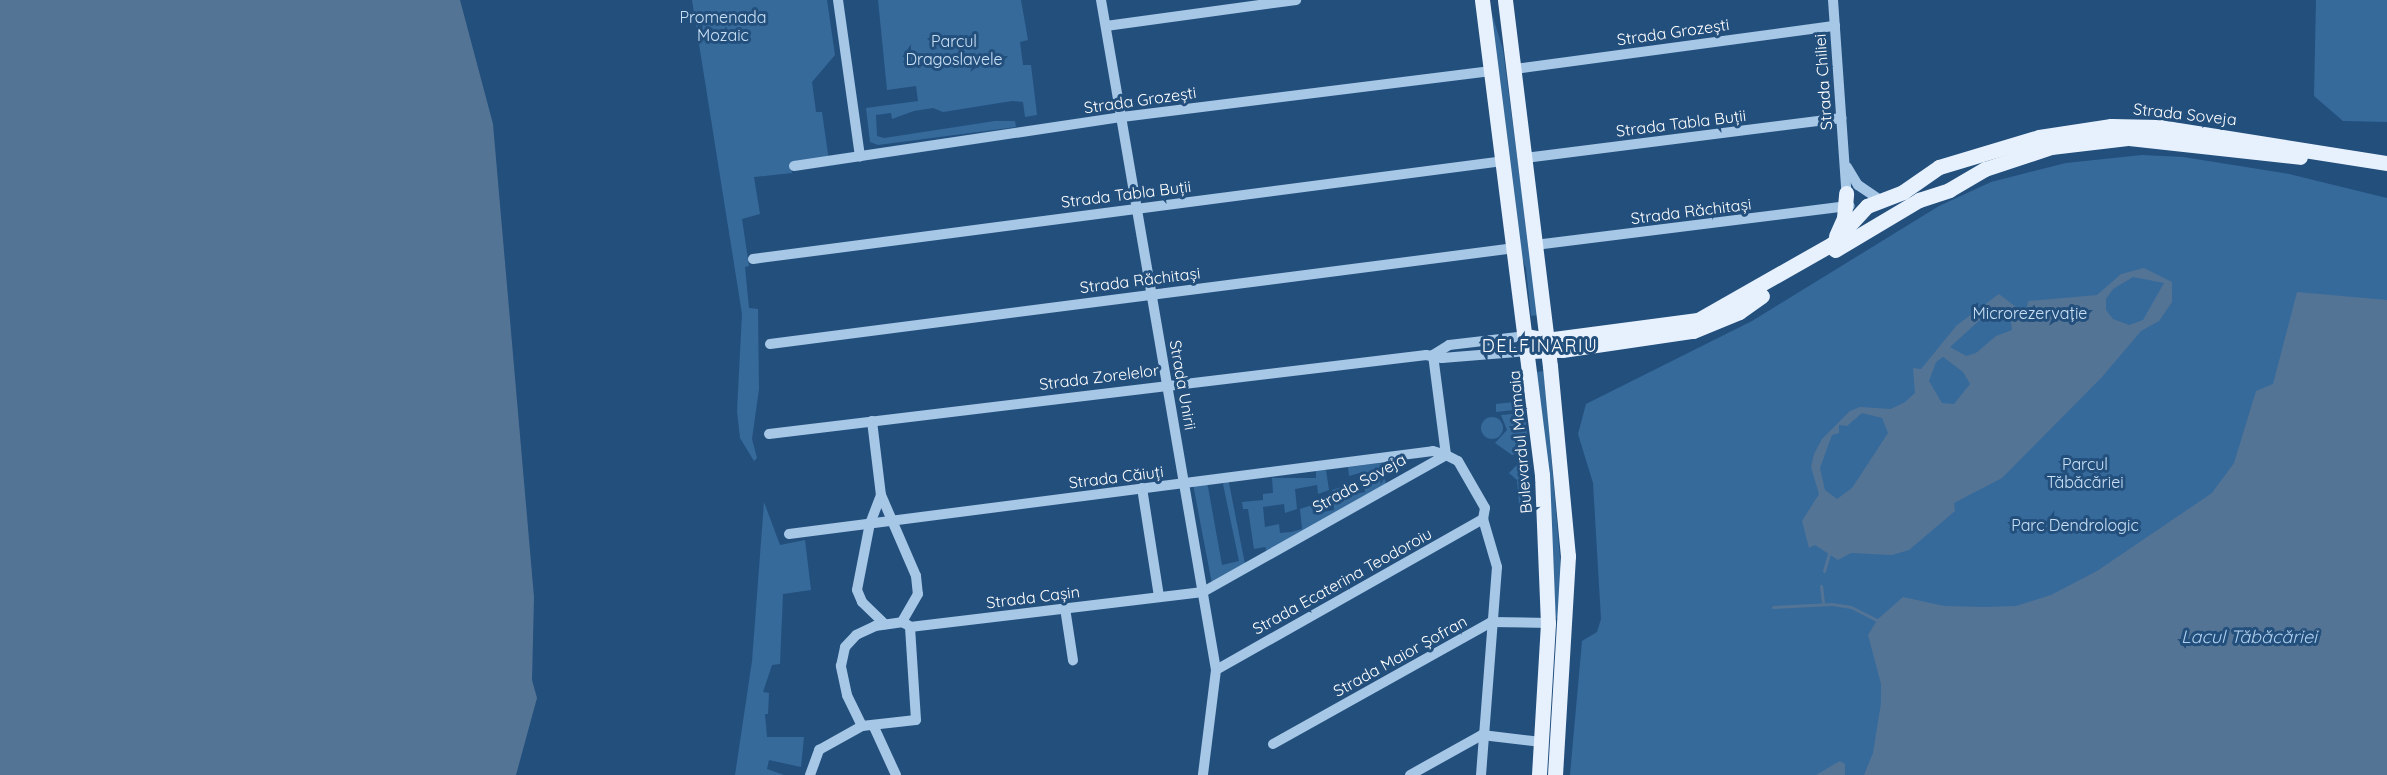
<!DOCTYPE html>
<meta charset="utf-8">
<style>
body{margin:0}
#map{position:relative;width:2387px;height:775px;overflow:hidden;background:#234f7d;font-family:Quicksand,sans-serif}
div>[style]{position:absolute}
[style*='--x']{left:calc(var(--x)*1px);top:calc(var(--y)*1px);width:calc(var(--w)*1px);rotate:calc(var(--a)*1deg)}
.green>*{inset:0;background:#366a9b}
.round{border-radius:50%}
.water>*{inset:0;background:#547495}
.stream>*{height:3px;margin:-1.5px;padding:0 1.5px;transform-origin:1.5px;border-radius:1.5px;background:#547495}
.minor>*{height:10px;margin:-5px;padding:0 5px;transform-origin:5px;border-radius:5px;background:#a6c7e6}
.major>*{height:15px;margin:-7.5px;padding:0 7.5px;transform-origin:7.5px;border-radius:7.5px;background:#e7f1fd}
span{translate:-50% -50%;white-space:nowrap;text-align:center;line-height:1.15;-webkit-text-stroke:6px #234f7d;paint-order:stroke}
.park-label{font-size:16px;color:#cae0f5}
.street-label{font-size:16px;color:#fff}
.neighbourhood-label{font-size:18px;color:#fff;letter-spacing:1.5px}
.water-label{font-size:18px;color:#b2d1ee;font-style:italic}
</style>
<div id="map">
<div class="green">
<i style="clip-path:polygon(692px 0,827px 0,835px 55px,812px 82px,816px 112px,822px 112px,829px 161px,791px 163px,792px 173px,754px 177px,760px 214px,742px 219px,749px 266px,745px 267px,749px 308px,758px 309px,759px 389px,752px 439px,757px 458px,754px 461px,740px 438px,737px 411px,742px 314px)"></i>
<i style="clip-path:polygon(878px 0,1021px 0,1028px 40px,1020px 42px,1023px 65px,1031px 65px,1037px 115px,1025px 117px,1023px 102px,1012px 101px,943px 112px,933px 108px,914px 111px,892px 119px,891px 113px,876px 115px,877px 136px,884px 138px,995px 121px,1015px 121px,1016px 127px,878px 145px,870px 142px,866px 108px,918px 101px,916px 86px,887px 90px)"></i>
<i style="clip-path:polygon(1488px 0,1503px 50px,1538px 315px,1531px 316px,1526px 268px,1517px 245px)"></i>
<i style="clip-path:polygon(2316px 0,2387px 0,2387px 122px,2343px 121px,2314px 96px)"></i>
<i style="clip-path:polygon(2142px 155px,2183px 157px,2289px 174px,2387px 198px,2387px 775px,1570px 775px,1582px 641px,1597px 632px,1601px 619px,1593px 483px,1578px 434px,1586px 404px,1752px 321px,1939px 206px,1991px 182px,2066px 163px)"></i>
<i style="clip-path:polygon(1544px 371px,1563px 593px,1562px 619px,1556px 618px,1536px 372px)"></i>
<i style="clip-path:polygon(1522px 388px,1524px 409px,1496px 412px,1496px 404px,1514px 402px,1513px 389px)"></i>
<i style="clip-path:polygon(1525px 413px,1527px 435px,1522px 437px,1523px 451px,1512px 455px,1495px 443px,1507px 430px,1501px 415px)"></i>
<i class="round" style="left:1481px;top:417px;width:22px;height:22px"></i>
<i style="clip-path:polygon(1381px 463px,1386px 484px,1267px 552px,1265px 547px,1254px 549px,1248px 509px,1243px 509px,1242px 502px,1263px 500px,1263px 494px,1273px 493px,1272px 478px,1316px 478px,1316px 471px,1326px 470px,1329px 490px,1318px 494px,1317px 485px,1295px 489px,1297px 509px,1285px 513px,1284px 504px,1263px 507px,1265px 527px,1279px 524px,1280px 533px,1291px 532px,1302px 529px,1300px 509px,1312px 505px,1313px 514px,1334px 510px,1332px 490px,1342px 487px,1344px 496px,1365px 492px,1363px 472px,1349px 476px,1348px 467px)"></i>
<i style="clip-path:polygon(1518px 464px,1527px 472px,1529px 503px,1519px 504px,1517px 480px,1509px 473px)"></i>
<i style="clip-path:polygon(1228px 478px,1245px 564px,1212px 584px,1193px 484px,1206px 482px,1208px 487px,1222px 565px,1239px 561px,1223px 484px)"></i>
<i style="clip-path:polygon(764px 502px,780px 545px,805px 540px,811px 590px,783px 594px,780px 664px,772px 665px,763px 692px,769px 693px,768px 714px,765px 714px,767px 737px,804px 737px,801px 767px,769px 760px,767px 769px,784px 775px,735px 775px,752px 661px)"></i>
</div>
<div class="water">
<i style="clip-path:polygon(0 0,460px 0,493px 124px,534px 597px,532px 680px,537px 698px,516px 775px,0 775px)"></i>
<i style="clip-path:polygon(evenodd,2144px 268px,2172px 282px,2172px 302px,2159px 321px,2141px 331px,2102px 377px,2002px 478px,1954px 503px,1955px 511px,1909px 550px,1892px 555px,1851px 553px,1838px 560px,1815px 545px,1809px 548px,1802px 521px,1819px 494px,1811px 467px,1814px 454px,1822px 439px,1850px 411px,1860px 407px,1891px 409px,1905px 402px,1915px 393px,1913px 368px,1921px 369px,1957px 325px,1999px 294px,2016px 307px,2027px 308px,2028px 301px,2097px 295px,2121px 274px,2144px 268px,2133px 277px,2164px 283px,2143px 320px,2129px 325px,2113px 319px,2106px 310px,2106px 299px,2113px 289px,2133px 277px,2144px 268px,2009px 309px,2012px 330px,1996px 336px,1976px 353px,1966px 356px,1950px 347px,1981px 319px,1993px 316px,1997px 310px,2009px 309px,2144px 268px,1943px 357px,1963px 372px,1970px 384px,1954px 404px,1942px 403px,1929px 381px,1936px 362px,1943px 357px,2144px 268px,1862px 413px,1882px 418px,1888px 433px,1852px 488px,1837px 499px,1825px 490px,1820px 468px,1832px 435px,1839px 433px,1839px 425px,1847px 426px,1862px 413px)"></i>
<i style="clip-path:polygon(2297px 292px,2387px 300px,2387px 775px,1864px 775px,1873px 753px,1881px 703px,1881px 684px,1868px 635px,1878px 619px,1903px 597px,1944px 606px,1985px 607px,2016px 606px,2051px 595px,2097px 571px,2212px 493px,2234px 463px,2256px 391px,2273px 384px)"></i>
<i style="clip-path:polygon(1840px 761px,1845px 764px,1845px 775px,1816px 775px)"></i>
</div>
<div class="stream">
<i style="--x:1824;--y:571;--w:18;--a:-74"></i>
<i style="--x:1821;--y:586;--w:17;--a:83"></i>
<i style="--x:1773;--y:607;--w:59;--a:-2.9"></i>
<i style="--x:1832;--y:604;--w:19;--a:9"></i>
<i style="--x:1851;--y:607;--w:29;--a:27"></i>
</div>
<div class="minor">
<i style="--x:838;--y:0;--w:158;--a:82"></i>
<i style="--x:1101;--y:0;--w:680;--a:80.26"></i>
<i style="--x:1216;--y:670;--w:106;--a:97.1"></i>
<i style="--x:1833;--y:0;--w:200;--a:86"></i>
<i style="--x:1106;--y:26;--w:192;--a:-7.8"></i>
<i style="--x:1515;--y:69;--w:323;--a:-7.7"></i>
<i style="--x:1525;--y:158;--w:319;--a:-7.2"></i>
<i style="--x:794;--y:166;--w:332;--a:-8.5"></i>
<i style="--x:1122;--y:117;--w:372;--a:-7.1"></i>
<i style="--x:1847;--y:167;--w:21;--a:59"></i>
<i style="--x:1858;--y:185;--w:27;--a:34"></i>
<i style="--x:1535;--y:245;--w:317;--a:-7.1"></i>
<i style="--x:753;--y:259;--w:756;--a:-7.44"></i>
<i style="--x:770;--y:344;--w:751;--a:-7.34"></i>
<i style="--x:1433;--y:355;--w:19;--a:-32"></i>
<i style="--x:1449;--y:345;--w:79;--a:-6.6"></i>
<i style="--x:872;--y:421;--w:75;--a:83.1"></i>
<i style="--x:881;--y:495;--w:88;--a:66.6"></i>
<i style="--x:916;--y:576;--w:18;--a:84"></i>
<i style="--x:918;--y:594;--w:32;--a:120"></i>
<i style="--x:769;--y:434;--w:662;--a:-6.86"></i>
<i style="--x:1426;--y:355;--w:16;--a:11"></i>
<i style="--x:1442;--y:358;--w:87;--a:-4.6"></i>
<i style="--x:1142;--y:488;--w:110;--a:81.1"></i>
<i style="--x:881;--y:495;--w:30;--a:111"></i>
<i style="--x:870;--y:523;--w:68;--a:101"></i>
<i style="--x:857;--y:590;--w:13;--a:67"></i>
<i style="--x:862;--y:602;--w:32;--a:44"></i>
<i style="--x:789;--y:534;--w:649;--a:-7.34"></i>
<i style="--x:1433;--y:451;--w:14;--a:17"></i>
<i style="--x:1446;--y:455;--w:13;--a:27"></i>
<i style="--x:1458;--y:461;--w:54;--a:60.1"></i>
<i style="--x:1485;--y:508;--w:11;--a:100"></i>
<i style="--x:1483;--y:519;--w:50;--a:73.7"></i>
<i style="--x:1497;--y:567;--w:209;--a:94.4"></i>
<i style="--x:1065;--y:608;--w:53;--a:81.3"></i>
<i style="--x:910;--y:627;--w:295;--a:-6.8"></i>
<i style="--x:1203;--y:592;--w:279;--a:-29.4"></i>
<i style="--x:1446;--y:455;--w:101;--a:-97.4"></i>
<i style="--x:1216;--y:670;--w:307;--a:-29.5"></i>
<i style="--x:862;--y:726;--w:34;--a:-116"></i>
<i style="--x:847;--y:695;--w:30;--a:-102"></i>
<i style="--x:841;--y:666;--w:19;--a:-78"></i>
<i style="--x:845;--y:647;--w:16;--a:-47"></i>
<i style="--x:856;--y:635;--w:21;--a:-25"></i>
<i style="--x:875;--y:626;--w:27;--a:-8"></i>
<i style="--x:902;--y:622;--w:7;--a:27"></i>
<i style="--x:874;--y:727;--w:53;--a:65.4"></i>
<i style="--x:1273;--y:744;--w:250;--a:-29.2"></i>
<i style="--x:1491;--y:622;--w:57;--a:1"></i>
<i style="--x:810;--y:775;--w:27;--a:-70"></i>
<i style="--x:819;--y:750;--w:49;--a:-29.2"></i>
<i style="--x:862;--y:726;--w:54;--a:-6.3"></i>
<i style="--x:916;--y:720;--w:93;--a:-93.7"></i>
<i style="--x:1410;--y:775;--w:82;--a:-29.1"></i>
<i style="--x:1482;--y:735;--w:60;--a:6.7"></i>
</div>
<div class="major">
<i style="--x:1482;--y:0;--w:479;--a:82.8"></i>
<i style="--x:1542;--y:475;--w:148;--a:87.7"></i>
<i style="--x:1548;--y:623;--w:152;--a:93.4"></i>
<i style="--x:1505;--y:0;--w:369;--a:83"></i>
<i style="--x:1550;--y:366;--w:191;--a:84.6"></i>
<i style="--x:1568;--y:556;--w:219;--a:93.4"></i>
<i style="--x:1836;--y:236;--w:20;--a:-66"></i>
<i style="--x:1844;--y:218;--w:25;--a:-85"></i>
<i style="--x:1835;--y:250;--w:98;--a:-30.8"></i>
<i style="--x:1919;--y:200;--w:32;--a:-18"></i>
<i style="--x:1949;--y:190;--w:42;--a:-30.3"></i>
<i style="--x:1985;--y:169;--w:70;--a:-18.4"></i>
<i style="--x:2051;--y:147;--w:79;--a:-6.6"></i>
<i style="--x:2129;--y:138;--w:172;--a:6.3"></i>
<i style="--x:1527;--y:336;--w:19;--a:12"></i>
<i style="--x:1546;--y:340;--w:153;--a:-7.5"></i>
<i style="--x:1698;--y:320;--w:154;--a:-29.6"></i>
<i style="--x:1832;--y:244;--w:52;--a:-47.4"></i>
<i style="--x:1867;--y:206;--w:39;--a:-21"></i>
<i style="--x:1903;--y:192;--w:44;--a:-34.8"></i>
<i style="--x:1939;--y:167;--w:104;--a:-16.7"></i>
<i style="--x:2039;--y:137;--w:73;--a:-8.7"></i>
<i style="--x:2111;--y:126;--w:48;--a:1.2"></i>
<i style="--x:2159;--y:127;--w:231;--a:9"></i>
<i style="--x:1529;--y:351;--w:33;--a:-2"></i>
<i style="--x:1562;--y:350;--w:132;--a:-8.3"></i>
<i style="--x:1693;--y:331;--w:50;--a:-22.4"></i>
<i style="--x:1739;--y:312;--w:28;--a:-35"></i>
</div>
<div class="park-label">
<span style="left:723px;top:26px">Promenada<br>Mozaic</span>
<span style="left:954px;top:50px">Parcul<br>Dragoslavele</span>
<span style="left:2030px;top:313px">Microrezervație</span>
<span style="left:2085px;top:473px">Parcul<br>Tăbăcăriei</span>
<span style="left:2075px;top:525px">Parc Dendrologic</span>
</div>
<div class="street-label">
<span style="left:1673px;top:32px;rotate:-8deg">Strada Grozești</span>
<span style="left:1823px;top:82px;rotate:-94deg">Strada Chiliei</span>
<span style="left:1140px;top:100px;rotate:-8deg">Strada Grozești</span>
<span style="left:2185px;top:114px;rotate:6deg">Strada Soveja</span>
<span style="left:1681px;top:123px;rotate:-7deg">Strada Tabla Buții</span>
<span style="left:1126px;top:194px;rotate:-7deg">Strada Tabla Buții</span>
<span style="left:1691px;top:211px;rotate:-7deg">Strada Răchitași</span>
<span style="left:1140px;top:280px;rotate:-7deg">Strada Răchitași</span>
<span style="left:1099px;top:377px;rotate:-7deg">Strada Zorelelor</span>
<span style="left:1183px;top:385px;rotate:80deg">Strada Unirii</span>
<span style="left:1520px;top:442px;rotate:-95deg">Bulevardul Mamaia</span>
<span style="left:1116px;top:477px;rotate:-7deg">Strada Căiuți</span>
<span style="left:1359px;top:483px;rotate:-29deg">Strada Soveja</span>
<span style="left:1342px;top:581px;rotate:-29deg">Strada Ecaterina Teodoroiu</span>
<span style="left:1033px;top:597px;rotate:-7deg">Strada Cașin</span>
<span style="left:1400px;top:656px;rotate:-29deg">Strada Maior Șofran</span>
</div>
<div class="neighbourhood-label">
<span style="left:1540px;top:346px">DELFINARIU</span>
</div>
<div class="water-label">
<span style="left:2249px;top:637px">Lacul Tăbăcăriei</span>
</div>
</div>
